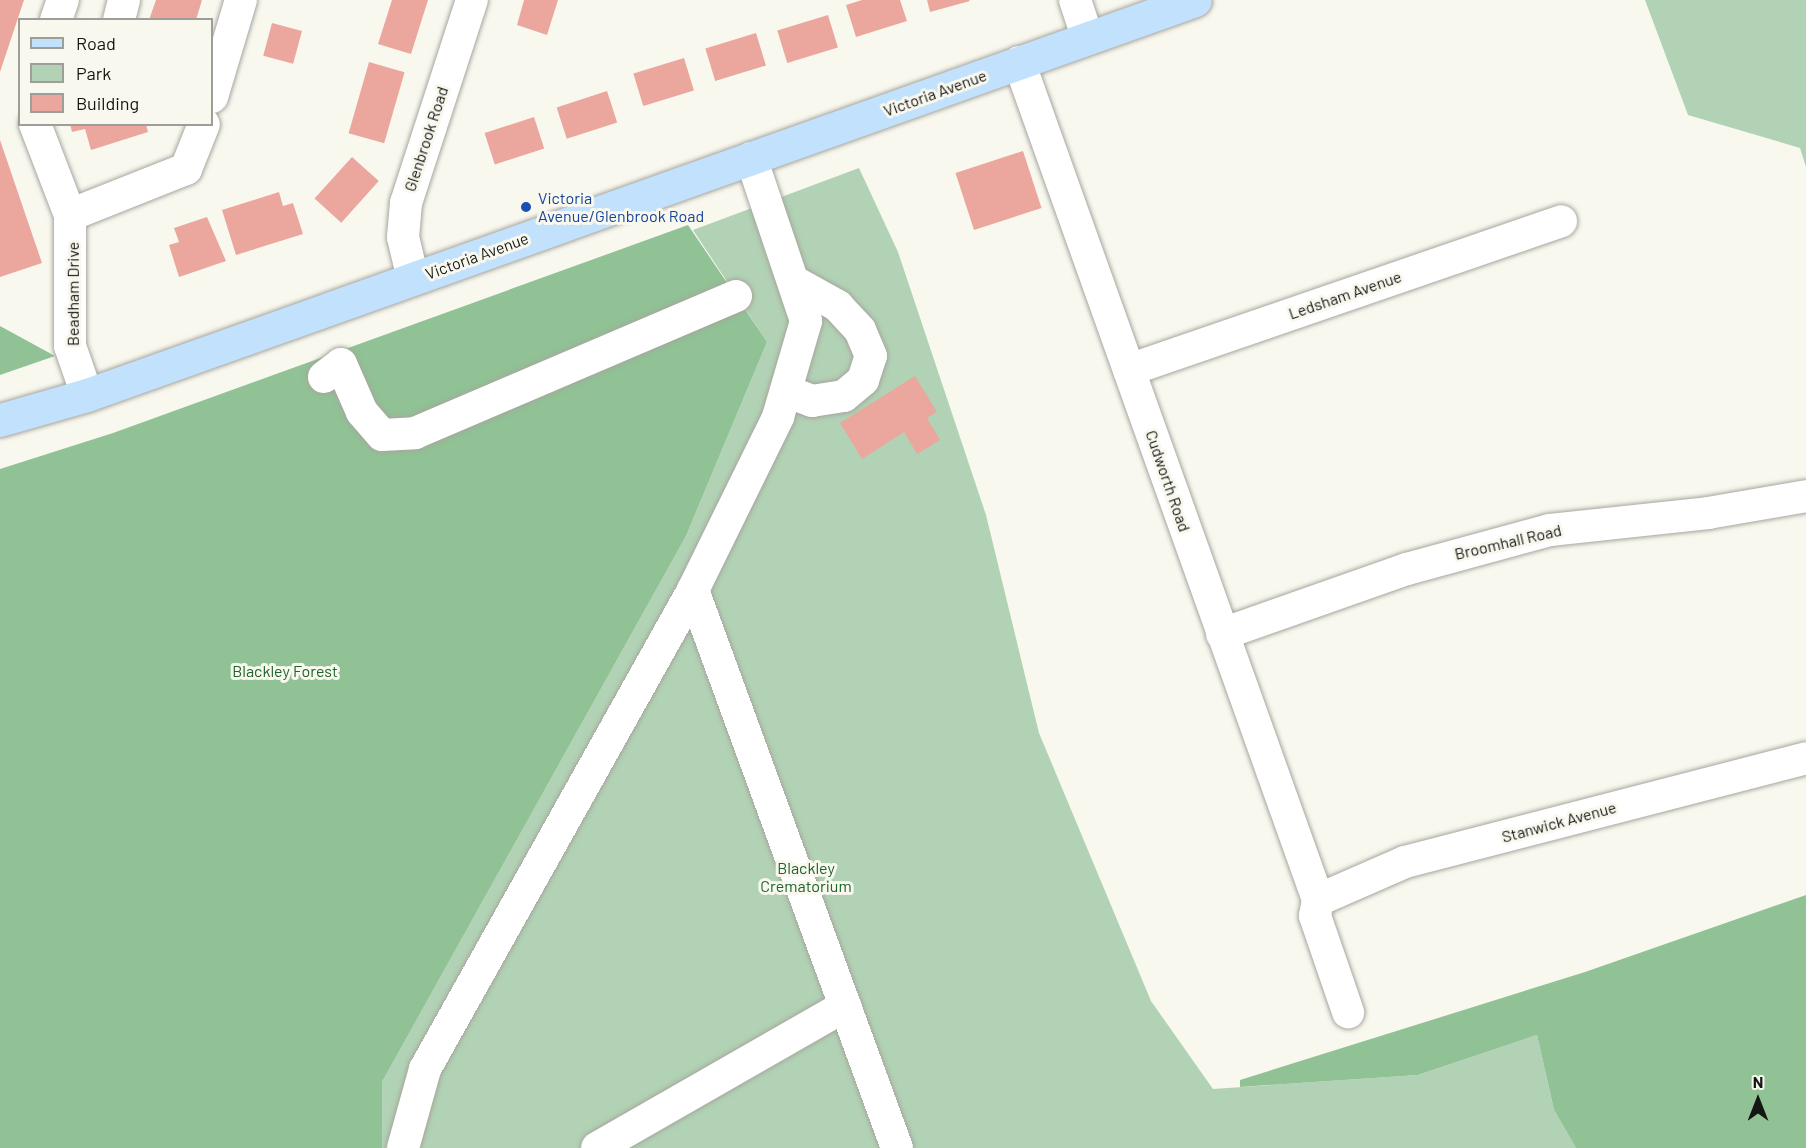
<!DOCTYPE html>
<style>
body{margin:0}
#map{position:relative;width:1806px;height:1148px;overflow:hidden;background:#f9f8ef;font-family:Barlow,sans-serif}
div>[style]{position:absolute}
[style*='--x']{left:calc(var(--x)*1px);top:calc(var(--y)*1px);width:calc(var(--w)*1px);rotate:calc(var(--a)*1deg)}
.green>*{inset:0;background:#b1d2b4}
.forest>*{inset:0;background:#90c295}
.building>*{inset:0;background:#eba79d;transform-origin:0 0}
.roads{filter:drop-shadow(0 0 2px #a7a69e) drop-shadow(0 0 2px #a7a69e)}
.minor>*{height:32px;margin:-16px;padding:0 16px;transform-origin:16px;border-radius:16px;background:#fff}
.major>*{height:33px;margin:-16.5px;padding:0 16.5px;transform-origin:16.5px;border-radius:16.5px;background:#c1e1fc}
.dots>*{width:16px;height:16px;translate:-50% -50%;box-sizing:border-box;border:3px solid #f9f8ef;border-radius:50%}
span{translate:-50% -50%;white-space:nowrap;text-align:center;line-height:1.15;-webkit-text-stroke:6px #f9f8ef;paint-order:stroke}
.street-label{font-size:16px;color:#151512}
.transit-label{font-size:16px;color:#164399}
.left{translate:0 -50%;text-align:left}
.park-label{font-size:16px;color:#1d632b}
.legend{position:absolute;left:18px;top:18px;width:195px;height:108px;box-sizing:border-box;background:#f9f8ef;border:2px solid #9e9d97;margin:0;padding:8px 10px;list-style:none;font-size:18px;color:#151512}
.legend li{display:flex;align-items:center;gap:12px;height:30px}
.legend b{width:30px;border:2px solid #9e9d97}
.north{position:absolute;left:1728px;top:1070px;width:60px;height:60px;-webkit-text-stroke:4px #f9f8ef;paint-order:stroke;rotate:0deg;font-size:16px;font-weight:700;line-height:24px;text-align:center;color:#151512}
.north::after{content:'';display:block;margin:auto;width:21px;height:27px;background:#151512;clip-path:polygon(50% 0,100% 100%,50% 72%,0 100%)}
</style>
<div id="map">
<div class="green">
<i style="clip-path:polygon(1645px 0,1806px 0,1806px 167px,1800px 148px,1688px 115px)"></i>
<i style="clip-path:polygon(859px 168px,898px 252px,986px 515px,1039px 733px,1151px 1001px,1213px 1089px,1418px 1075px,1537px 1035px,1554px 1110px,1576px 1148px,382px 1148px,382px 1082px,686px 536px,767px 342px,693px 230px)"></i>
</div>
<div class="forest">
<i style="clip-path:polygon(688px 225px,767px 342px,686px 536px,382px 1082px,382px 1148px,0 1148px,0 469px,113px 433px)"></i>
<i style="clip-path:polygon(0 326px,55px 356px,0 375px)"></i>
<i style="clip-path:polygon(1806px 895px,1806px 1148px,1576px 1148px,1554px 1110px,1537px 1035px,1418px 1075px,1240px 1087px,1240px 1080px,1585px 972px)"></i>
</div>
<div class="building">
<i style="clip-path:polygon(0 0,24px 0,0 72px)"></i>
<i style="clip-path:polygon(156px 0,202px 0,196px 20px,149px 20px)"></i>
<i style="clip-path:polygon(392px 0,428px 0,411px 54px,378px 44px)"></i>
<i style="clip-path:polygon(524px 0,558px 0,547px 35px,517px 25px)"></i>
<i style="clip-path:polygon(862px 0,900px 0,907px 21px,856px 37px,846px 5px)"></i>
<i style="clip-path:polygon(927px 0,969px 0,970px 1px,930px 12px)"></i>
<i style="left:828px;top:15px;width:34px;height:53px;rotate:73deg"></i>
<i style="left:272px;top:23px;width:31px;height:34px;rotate:15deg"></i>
<i style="left:756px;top:33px;width:34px;height:53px;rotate:73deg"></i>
<i style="left:684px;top:58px;width:34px;height:53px;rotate:73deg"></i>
<i style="left:369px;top:62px;width:37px;height:74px;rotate:16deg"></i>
<i style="left:607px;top:91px;width:33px;height:53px;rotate:72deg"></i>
<i style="left:534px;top:117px;width:33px;height:52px;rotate:72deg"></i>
<i style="clip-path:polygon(70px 124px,146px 124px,148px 132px,91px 150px,85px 129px,72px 132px)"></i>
<i style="clip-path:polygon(0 140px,42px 263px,0 277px)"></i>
<i style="left:1023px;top:151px;width:60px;height:71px;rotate:72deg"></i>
<i style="left:352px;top:157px;width:36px;height:56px;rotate:42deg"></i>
<i style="clip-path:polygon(279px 192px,283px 206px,293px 203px,303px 234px,236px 255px,222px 210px)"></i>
<i style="clip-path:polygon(207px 217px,226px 261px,179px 277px,169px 245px,179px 242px,174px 228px)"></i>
<i style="clip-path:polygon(915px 376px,937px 412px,927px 418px,940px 440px,917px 454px,904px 432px,862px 459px,840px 423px)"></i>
</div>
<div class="roads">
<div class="minor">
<i style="--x:1075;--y:0;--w:41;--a:71.6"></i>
<i style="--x:56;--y:20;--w:21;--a:-71"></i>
<i style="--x:119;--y:20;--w:21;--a:-76"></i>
<i style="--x:1019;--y:62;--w:890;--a:70.36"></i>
<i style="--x:1318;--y:900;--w:16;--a:101"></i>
<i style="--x:1315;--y:916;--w:102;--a:71"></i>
<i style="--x:212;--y:97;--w:101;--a:-73.4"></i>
<i style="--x:35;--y:124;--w:97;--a:69"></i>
<i style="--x:70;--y:215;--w:131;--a:90"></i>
<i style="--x:70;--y:346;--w:52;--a:70.9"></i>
<i style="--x:70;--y:215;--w:125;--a:-21.6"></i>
<i style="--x:186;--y:169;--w:48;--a:-68.2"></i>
<i style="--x:413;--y:279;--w:43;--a:-103.4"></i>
<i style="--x:403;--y:237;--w:34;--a:-85"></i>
<i style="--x:406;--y:203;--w:213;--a:-72"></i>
<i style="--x:1129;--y:370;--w:457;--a:-19"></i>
<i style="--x:324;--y:377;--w:21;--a:-37"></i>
<i style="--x:341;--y:364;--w:52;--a:66.4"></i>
<i style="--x:362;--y:412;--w:30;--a:49"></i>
<i style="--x:382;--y:435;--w:33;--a:-3"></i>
<i style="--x:415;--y:433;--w:349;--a:-23.1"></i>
<i style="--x:786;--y:391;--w:28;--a:21"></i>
<i style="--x:812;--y:401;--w:32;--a:-9"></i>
<i style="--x:844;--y:396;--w:25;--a:-40"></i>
<i style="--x:863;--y:380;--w:25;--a:-72"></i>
<i style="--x:871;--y:356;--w:28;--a:-113"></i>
<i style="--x:860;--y:330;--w:33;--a:-133"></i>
<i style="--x:838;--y:306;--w:51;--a:-150.9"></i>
<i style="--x:693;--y:590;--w:594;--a:69.92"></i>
<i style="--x:1222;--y:634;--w:196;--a:-19.4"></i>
<i style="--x:1407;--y:569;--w:148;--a:-15.3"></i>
<i style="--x:1550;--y:530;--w:159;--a:-6.1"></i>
<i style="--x:1708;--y:513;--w:99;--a:-9.8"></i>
<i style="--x:1318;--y:900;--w:95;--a:-23.6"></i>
<i style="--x:1405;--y:862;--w:414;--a:-14.5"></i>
<i style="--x:403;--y:1148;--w:82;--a:-74.4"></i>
<i style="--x:425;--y:1069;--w:549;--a:-60.77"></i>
<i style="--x:693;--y:590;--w:193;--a:-63.8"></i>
<i style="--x:778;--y:417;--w:100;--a:-73.7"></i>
<i style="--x:806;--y:321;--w:172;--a:-108.6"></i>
<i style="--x:597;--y:1148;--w:286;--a:-29.8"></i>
</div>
<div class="major">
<i style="--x:0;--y:420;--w:91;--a:-16"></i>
<i style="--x:87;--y:395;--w:1176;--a:-19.62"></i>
</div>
</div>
<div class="dots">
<i style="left:526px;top:207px;background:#1a4fb4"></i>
</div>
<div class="street-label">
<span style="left:935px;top:93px;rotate:-20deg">Victoria Avenue</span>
<span style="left:426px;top:139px;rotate:-72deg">Glenbrook Road</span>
<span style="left:477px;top:256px;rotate:-20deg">Victoria Avenue</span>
<span style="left:73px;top:294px;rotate:-90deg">Beadham Drive</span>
<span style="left:1345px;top:295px;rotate:-19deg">Ledsham Avenue</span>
<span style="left:1168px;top:481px;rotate:71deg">Cudworth Road</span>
<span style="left:1508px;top:542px;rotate:-13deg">Broomhall Road</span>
<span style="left:1559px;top:822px;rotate:-15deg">Stanwick Avenue</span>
</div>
<div class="transit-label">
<span class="left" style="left:538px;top:207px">Victoria<br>Avenue/Glenbrook Road</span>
</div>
<div class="park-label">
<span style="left:285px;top:671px">Blackley Forest</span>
<span style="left:806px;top:877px">Blackley<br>Crematorium</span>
</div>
<ul class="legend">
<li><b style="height:8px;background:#c1e1fc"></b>Road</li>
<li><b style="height:16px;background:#b1d2b4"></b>Park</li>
<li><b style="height:16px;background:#eba79d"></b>Building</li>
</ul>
<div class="north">N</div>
</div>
